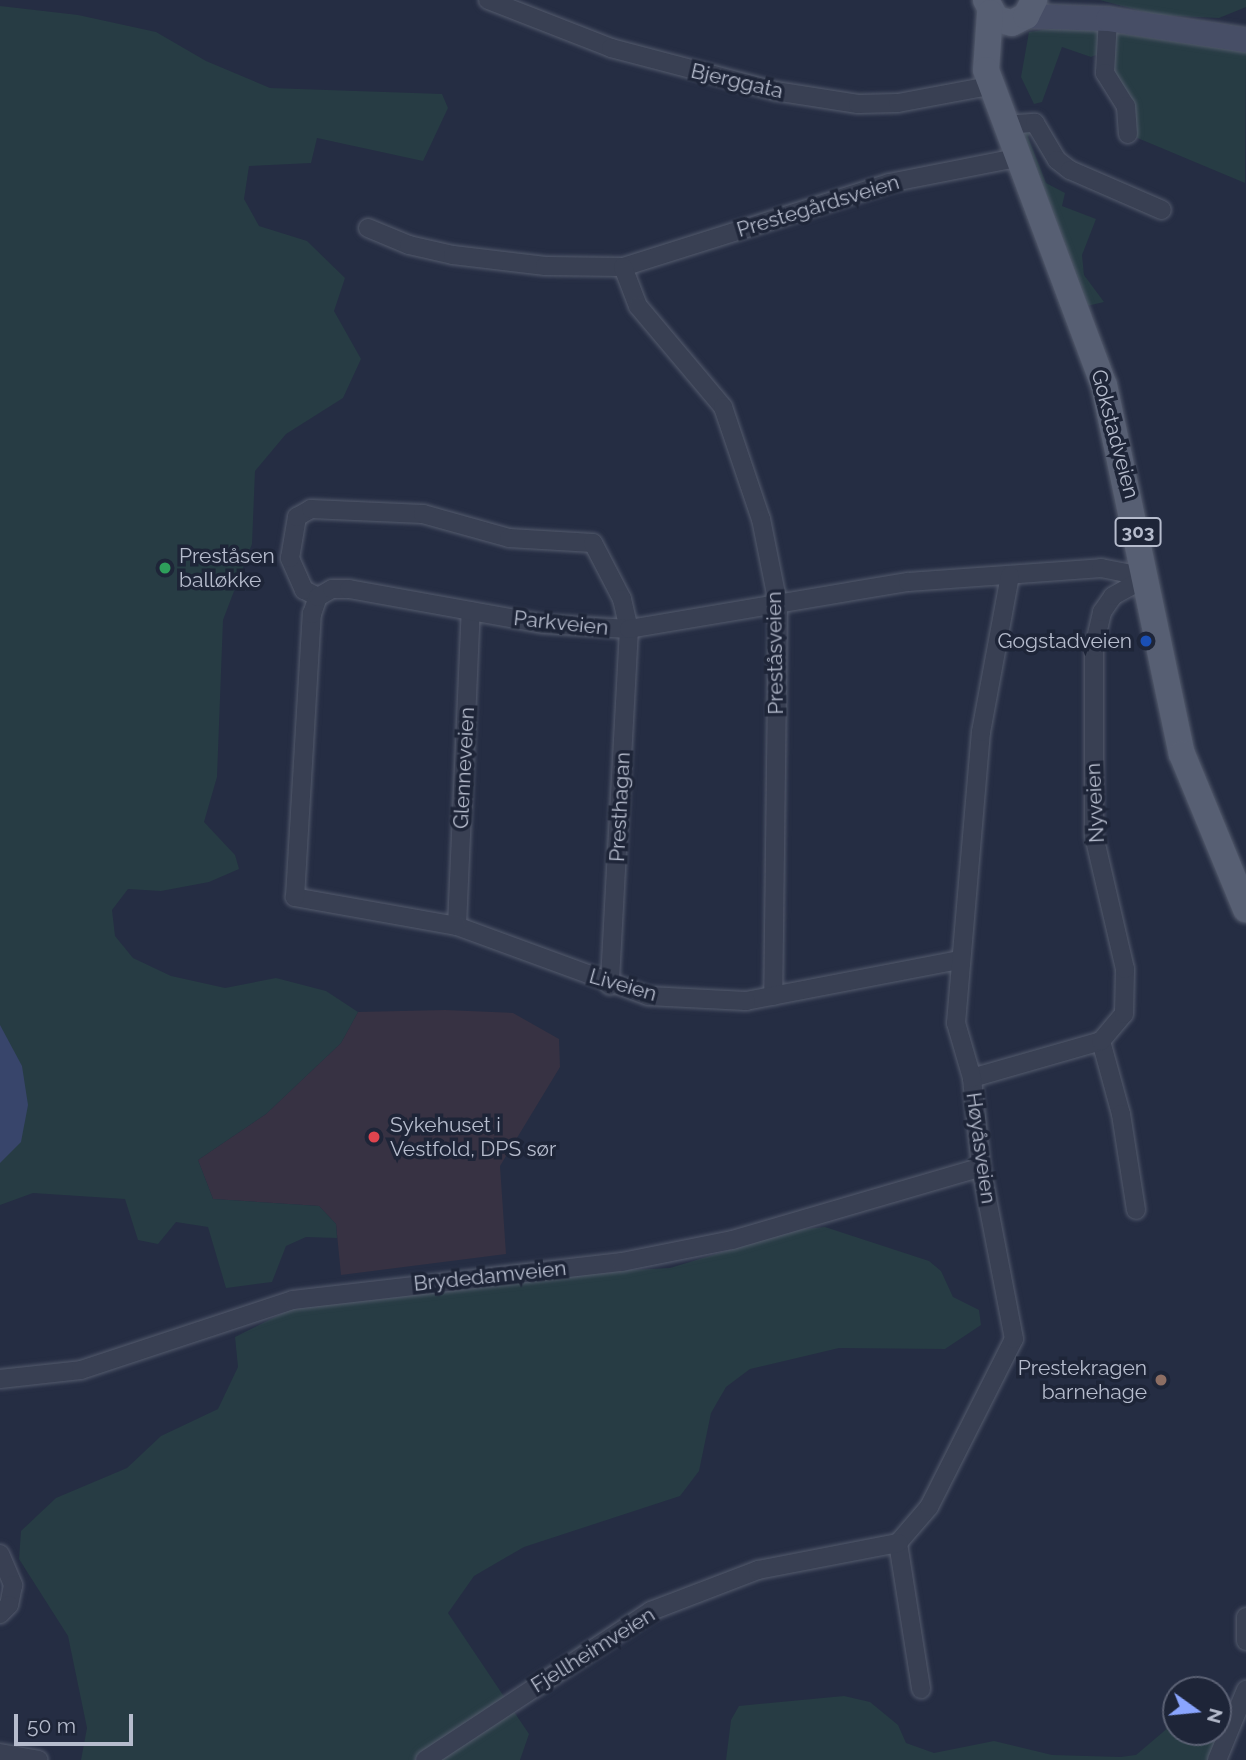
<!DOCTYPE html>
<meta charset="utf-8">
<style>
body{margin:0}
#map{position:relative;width:1246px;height:1760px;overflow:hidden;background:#252d43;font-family:Raleway,sans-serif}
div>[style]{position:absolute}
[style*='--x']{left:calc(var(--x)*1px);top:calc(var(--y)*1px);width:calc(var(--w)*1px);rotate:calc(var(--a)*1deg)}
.medical>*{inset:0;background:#373243}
.green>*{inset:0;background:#273c44}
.water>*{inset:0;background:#38456b}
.roads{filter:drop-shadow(0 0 2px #545b6d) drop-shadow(0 0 2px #545b6d)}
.minor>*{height:18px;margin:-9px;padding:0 9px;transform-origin:9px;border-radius:9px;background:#394053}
.secondary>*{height:24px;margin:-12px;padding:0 12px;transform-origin:12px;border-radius:12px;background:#474e66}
.primary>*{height:26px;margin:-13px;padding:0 13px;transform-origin:13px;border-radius:13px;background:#575f73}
.dots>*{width:19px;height:19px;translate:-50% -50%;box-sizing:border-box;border:4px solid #1e2538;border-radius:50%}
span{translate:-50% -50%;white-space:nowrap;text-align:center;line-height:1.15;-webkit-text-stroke:7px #1e2538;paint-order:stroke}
.shield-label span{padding:2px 5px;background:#1e2538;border:2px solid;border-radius:5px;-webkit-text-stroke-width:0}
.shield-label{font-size:19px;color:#b6bccd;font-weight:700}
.street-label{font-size:21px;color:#b6bccd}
.poi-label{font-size:21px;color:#b6bccd}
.left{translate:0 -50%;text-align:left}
.right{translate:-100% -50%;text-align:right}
.north{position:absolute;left:1162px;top:1676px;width:70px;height:70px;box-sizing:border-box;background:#1e2538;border:2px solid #5b6174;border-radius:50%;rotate:105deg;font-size:19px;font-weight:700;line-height:28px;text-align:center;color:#b6bccd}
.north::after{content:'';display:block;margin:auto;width:24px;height:32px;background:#8aa5fe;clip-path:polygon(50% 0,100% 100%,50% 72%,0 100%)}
.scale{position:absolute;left:14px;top:1714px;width:119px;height:32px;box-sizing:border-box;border:4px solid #b6bccd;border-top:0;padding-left:9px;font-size:21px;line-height:24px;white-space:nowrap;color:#b6bccd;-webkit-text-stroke:5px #1e2538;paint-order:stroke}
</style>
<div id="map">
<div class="medical">
<i style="clip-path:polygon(445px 1010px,513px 1013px,559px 1039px,560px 1067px,500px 1166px,506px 1254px,341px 1275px,336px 1224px,319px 1206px,213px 1199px,198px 1160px,266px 1114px,341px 1043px,358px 1012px)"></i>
</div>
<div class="green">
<i style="clip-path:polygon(1100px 0,1246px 0,1246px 7px,1219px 18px,1156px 15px)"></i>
<i style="clip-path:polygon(0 6px,78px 15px,156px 32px,206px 61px,270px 88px,442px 94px,448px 108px,423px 161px,317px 138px,311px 163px,249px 166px,244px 199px,259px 226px,307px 241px,345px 278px,334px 311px,361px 359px,343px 398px,286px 434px,255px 471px,252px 544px,223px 620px,217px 777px,204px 822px,235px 855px,239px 869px,209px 882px,161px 891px,128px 889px,112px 910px,115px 936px,133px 958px,171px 976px,225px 988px,276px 978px,326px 991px,358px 1012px,341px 1043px,266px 1114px,198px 1160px,213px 1199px,319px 1206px,336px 1224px,337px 1238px,306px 1237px,286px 1246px,272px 1282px,226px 1288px,208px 1227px,176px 1222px,158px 1244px,138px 1240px,125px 1199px,33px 1193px,0 1205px)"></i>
<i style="clip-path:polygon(1070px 26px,1246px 52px,1245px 183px,1128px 134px,1103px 52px,1091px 57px,1062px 47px,1042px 102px,1034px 104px,1021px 77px,1029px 32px)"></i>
<i style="clip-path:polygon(1032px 129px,1028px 137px,1046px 183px,1065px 193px,1062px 206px,1096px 219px,1082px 255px,1084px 275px,1104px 302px,1087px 306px,1022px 130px)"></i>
<i style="clip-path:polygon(825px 1227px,929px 1261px,941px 1271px,953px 1297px,979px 1310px,981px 1325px,945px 1349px,839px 1348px,750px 1369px,726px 1387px,711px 1413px,699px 1471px,680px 1496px,524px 1547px,474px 1576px,448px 1613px,529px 1734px,520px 1760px,81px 1760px,87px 1728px,68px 1636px,19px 1559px,21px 1531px,56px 1498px,127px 1468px,161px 1436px,218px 1409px,238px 1367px,235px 1337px,291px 1309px,588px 1272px,670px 1268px,794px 1230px)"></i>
<i style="clip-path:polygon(844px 1696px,870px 1702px,898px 1725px,906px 1743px,934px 1753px,994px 1741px,1052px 1755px,1121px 1757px,1136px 1755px,1176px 1721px,1176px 1732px,1218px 1730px,1229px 1738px,1217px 1760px,726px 1760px,731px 1720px,739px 1706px)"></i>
</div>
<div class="water">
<i style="clip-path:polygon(0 1025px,22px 1066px,28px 1105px,21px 1142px,0 1163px)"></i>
</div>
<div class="roads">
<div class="minor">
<i style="--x:488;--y:0;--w:132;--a:21.3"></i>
<i style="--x:611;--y:48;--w:170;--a:14.7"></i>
<i style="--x:775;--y:91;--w:84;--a:8.9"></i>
<i style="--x:858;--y:104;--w:40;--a:-1.4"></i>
<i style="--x:898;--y:103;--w:98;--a:-10.6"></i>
<i style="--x:1108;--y:19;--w:54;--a:93.2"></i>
<i style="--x:1105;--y:73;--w:39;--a:58"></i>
<i style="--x:1126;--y:106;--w:28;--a:86"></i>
<i style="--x:1004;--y:125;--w:31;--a:-4"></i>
<i style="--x:1035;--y:123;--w:43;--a:59.3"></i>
<i style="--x:1057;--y:160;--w:16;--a:38"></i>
<i style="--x:1070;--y:170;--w:100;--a:23.5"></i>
<i style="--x:368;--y:228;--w:44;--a:22.5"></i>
<i style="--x:409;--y:245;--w:45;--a:12.8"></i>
<i style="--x:453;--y:255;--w:93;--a:6.8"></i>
<i style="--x:545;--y:266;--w:78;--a:0.7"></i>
<i style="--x:623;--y:267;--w:279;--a:-17.5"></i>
<i style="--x:889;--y:183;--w:129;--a:-11.1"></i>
<i style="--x:623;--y:267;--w:42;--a:69"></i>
<i style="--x:638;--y:306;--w:132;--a:49.9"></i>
<i style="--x:723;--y:407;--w:118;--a:71.3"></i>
<i style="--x:761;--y:519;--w:87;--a:78.7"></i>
<i style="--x:778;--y:604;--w:392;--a:90.7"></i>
<i style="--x:318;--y:597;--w:16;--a:-153"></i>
<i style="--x:304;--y:590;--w:35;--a:-114"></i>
<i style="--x:290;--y:558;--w:42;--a:-80.3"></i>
<i style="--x:297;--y:517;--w:16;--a:-30"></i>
<i style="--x:311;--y:509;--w:112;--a:2.6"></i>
<i style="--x:423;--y:514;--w:89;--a:15.6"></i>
<i style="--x:509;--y:538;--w:84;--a:3.4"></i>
<i style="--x:593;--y:543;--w:63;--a:62.6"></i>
<i style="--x:622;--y:599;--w:31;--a:77"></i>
<i style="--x:629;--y:629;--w:357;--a:93.1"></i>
<i style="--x:457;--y:926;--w:315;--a:-87.5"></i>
<i style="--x:959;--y:960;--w:217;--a:169.1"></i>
<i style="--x:746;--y:1001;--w:98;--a:-177.1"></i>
<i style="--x:648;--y:996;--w:203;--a:-159.9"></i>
<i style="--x:457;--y:926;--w:165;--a:-169.9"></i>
<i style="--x:295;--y:897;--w:284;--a:-86.6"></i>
<i style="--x:312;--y:614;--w:18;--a:-71"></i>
<i style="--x:318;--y:597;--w:16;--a:-30"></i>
<i style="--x:332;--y:589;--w:17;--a:0"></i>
<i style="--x:349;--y:589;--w:198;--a:10.2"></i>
<i style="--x:544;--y:624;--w:85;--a:3.4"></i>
<i style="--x:629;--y:629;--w:283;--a:-9.6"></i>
<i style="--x:908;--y:582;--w:194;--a:-4.1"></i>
<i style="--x:1101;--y:568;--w:47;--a:11.1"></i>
<i style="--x:1101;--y:1041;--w:76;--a:74.7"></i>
<i style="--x:1121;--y:1114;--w:97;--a:81.1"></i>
<i style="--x:972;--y:1078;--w:134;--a:-16"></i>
<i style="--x:1101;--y:1041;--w:35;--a:-50"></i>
<i style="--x:1124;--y:1014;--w:45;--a:-88.7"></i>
<i style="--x:1125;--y:969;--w:137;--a:-103.1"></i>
<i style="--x:1094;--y:836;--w:189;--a:-90"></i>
<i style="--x:1094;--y:647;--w:36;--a:-77"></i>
<i style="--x:1102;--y:612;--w:19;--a:-55"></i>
<i style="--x:1113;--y:596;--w:39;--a:-29"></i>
<i style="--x:0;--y:1379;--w:81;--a:-6.3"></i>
<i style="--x:81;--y:1370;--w:223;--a:-18.3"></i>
<i style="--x:293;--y:1300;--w:331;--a:-6.6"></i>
<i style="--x:622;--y:1262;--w:112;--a:-11.3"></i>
<i style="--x:732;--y:1240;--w:259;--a:-16.3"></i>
<i style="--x:898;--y:1543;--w:48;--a:-49.3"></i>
<i style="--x:929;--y:1507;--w:188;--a:-63.2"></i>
<i style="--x:1014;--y:1339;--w:175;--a:-100.9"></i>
<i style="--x:981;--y:1167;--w:89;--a:-95.8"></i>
<i style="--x:972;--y:1078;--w:57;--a:-106.2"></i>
<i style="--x:956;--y:1023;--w:292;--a:-85.1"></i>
<i style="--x:981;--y:732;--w:159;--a:-79.5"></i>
<i style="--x:898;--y:1543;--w:148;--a:81"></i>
<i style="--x:0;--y:1554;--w:34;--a:67"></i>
<i style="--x:13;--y:1585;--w:20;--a:101"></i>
<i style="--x:9;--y:1605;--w:13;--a:135"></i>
<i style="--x:1246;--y:1617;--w:24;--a:90"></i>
<i style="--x:0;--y:1753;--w:39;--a:10"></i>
<i style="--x:425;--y:1760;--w:271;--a:-33.4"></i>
<i style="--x:651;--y:1611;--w:115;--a:-21"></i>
<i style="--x:758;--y:1570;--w:143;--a:-10.9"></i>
<i style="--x:1217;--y:1760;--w:76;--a:-67.5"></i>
</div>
<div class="secondary">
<i style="--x:1026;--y:16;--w:82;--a:2.1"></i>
<i style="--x:1108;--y:19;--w:140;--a:8.7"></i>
</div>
<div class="primary">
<i style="--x:986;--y:0;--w:21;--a:62"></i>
<i style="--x:996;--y:19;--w:16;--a:14"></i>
<i style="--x:1012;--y:23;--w:16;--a:-27"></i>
<i style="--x:1026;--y:16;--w:18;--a:-63"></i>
<i style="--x:990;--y:13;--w:57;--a:94"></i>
<i style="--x:986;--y:70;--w:336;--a:69.5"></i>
<i style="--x:1104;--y:385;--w:377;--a:78.1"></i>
<i style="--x:1182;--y:754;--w:168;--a:67.6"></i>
</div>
</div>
<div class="dots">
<i style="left:165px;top:568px;background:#2e9e5b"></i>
<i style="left:1146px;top:641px;background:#1a4fb4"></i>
<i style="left:374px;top:1137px;background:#e0444e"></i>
<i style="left:1161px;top:1380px;background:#8d6e63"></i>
</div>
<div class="shield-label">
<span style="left:1138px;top:532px">303</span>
</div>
<div class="street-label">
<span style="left:737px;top:81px;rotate:13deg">Bjerggata</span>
<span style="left:818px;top:206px;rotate:-17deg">Prestegårdsveien</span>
<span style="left:1115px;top:434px;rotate:75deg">Gokstadveien</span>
<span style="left:561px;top:623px;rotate:6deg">Parkveien</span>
<span style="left:775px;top:653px;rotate:-91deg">Preståsveien</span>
<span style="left:464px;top:768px;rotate:-87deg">Glenneveien</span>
<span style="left:1095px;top:803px;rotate:-93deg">Nyveien</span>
<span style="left:620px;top:807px;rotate:-87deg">Presthagan</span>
<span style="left:623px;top:985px;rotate:16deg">Liveien</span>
<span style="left:981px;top:1148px;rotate:82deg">Høyåsveien</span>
<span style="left:490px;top:1276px;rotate:-6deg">Brydedamveien</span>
<span style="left:593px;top:1650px;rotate:-32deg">Fjellheimveien</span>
</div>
<div class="poi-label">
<span class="left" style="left:179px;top:568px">Preståsen<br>balløkke</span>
<span class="right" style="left:1132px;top:641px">Gogstadveien</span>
<span class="left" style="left:390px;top:1137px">Sykehuset i<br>Vestfold, DPS sør</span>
<span class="right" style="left:1147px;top:1380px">Prestekragen<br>barnehage</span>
</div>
<div class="north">N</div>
<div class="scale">50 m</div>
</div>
